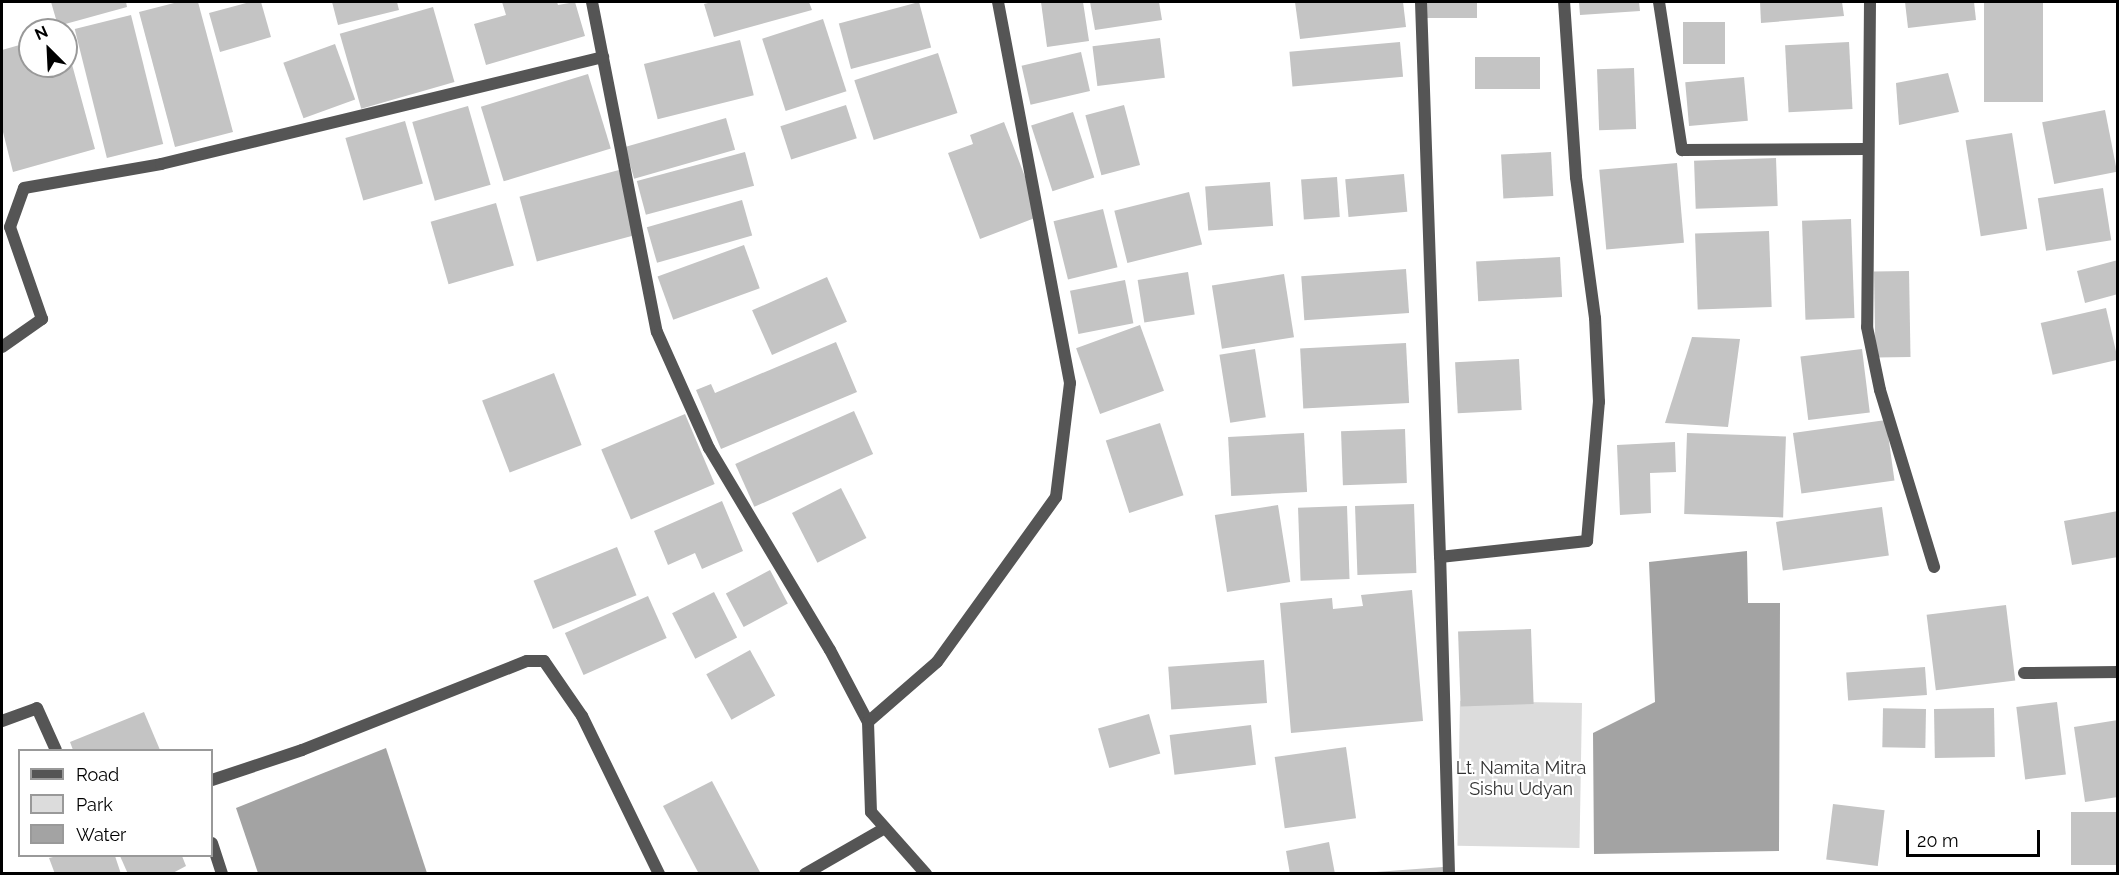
<!DOCTYPE html>
<style>
body{margin:0}
#map{position:relative;width:2119px;height:875px;overflow:hidden;background:#fff;font-family:Raleway,sans-serif}
div>[style]{position:absolute}
[style*='--x']{left:calc(var(--x)*1px);top:calc(var(--y)*1px);width:calc(var(--w)*1px);rotate:calc(var(--a)*1deg)}
.green>*{inset:0;background:#dcdcdc;transform-origin:0 0}
.water>*{inset:0;background:#a3a3a3}
.building>*{inset:0;background:#c4c4c4;transform-origin:0 0}
.minor>*{height:12px;margin:-6px;padding:0 6px;transform-origin:6px;border-radius:6px;background:#555}
span{translate:-50% -50%;white-space:nowrap;text-align:center;line-height:1.15;-webkit-text-stroke:4.5px #fff;paint-order:stroke}
.park-label{font-size:18px;color:#333}
.frame{position:absolute;inset:0;border:3px solid #000;pointer-events:none}
.legend{position:absolute;left:18px;top:749px;width:195px;height:108px;box-sizing:border-box;background:#fff;border:2px solid #999;margin:0;padding:8px 10px;list-style:none;font-size:18px;color:#000}
.legend li{display:flex;align-items:center;gap:12px;height:30px}
.legend b{width:30px;border:2px solid #999}
.north{position:absolute;left:18px;top:18px;width:60px;height:60px;box-sizing:border-box;background:#fff;border:2px solid #999;border-radius:50%;rotate:336deg;font-size:16px;font-weight:700;line-height:24px;text-align:center;color:#000}
.north::after{content:'';display:block;margin:auto;width:21px;height:27px;background:#000;clip-path:polygon(50% 0,100% 100%,50% 72%,0 100%)}
.scale{position:absolute;left:1906px;top:830px;width:134px;height:27px;box-sizing:border-box;border:3px solid #000;border-top:0;padding-left:8px;font-size:18px;line-height:21px;white-space:nowrap;color:#000;-webkit-text-stroke:4px #fff;paint-order:stroke}
</style>
<div id="map">
<div class="green">
<i style="left:1582px;top:703px;width:145px;height:122px;rotate:91deg"></i>
</div>
<div class="water">
<i style="clip-path:polygon(1747px 551px,1748px 603px,1780px 603px,1779px 851px,1594px 854px,1593px 733px,1655px 702px,1649px 562px)"></i>
<i style="clip-path:polygon(386px 748px,427px 873px,258px 873px,236px 808px)"></i>
</div>
<div class="building">
<i style="clip-path:polygon(51px 2px,126px 2px,127px 7px,58px 26px)"></i>
<i style="clip-path:polygon(178px 2px,198px 2px,233px 132px,175px 147px,139px 12px)"></i>
<i style="clip-path:polygon(250px 2px,261px 2px,271px 37px,220px 52px,209px 13px)"></i>
<i style="clip-path:polygon(332px 2px,397px 2px,399px 10px,338px 25px)"></i>
<i style="clip-path:polygon(502px 2px,557px 2px,558px 5px,575px 2px,585px 36px,486px 65px,474px 24px,506px 15px)"></i>
<i style="clip-path:polygon(712px 2px,809px 2px,812px 10px,714px 37px,704px 4px)"></i>
<i style="left:919px;top:2px;width:47px;height:83px;rotate:75deg"></i>
<i style="clip-path:polygon(1041px 2px,1083px 2px,1089px 41px,1047px 47px)"></i>
<i style="clip-path:polygon(1090px 2px,1159px 2px,1162px 20px,1095px 30px)"></i>
<i style="clip-path:polygon(1295px 2px,1403px 2px,1406px 27px,1300px 39px)"></i>
<i style="left:1424px;top:2px;width:53px;height:16px"></i>
<i style="clip-path:polygon(1579px 2px,1639px 2px,1640px 11px,1580px 15px)"></i>
<i style="clip-path:polygon(1760px 2px,1842px 2px,1844px 16px,1761px 23px)"></i>
<i style="clip-path:polygon(1905px 2px,1974px 2px,1976px 20px,1908px 28px)"></i>
<i style="left:1984px;top:2px;width:59px;height:100px"></i>
<i style="left:433px;top:7px;width:78px;height:97px;rotate:74deg"></i>
<i style="left:131px;top:15px;width:133px;height:58px;rotate:76deg"></i>
<i style="left:823px;top:19px;width:76px;height:64px;rotate:72deg"></i>
<i style="left:1683px;top:22px;width:42px;height:42px"></i>
<i style="left:1160px;top:38px;width:40px;height:68px;rotate:83deg"></i>
<i style="left:740px;top:40px;width:57px;height:99px;rotate:76deg"></i>
<i style="clip-path:polygon(30px 42px,30px 66px,66px 66px,67px 46px,95px 149px,13px 172px,2px 128px,2px 50px)"></i>
<i style="left:1400px;top:42px;width:35px;height:111px;rotate:85deg"></i>
<i style="left:1849px;top:42px;width:67px;height:64px;rotate:87deg"></i>
<i style="left:335px;top:44px;width:59px;height:55px;rotate:70deg"></i>
<i style="left:1081px;top:52px;width:40px;height:61px;rotate:77deg"></i>
<i style="left:938px;top:53px;width:63px;height:88px;rotate:72deg"></i>
<i style="left:1475px;top:57px;width:65px;height:32px"></i>
<i style="left:1634px;top:68px;width:61px;height:37px;rotate:88deg"></i>
<i style="clip-path:polygon(1948px 73px,1959px 112px,1899px 125px,1896px 83px)"></i>
<i style="left:588px;top:74px;width:78px;height:112px;rotate:73deg"></i>
<i style="left:1744px;top:77px;width:44px;height:59px;rotate:85deg"></i>
<i style="left:846px;top:105px;width:35px;height:69px;rotate:72deg"></i>
<i style="left:1124px;top:105px;width:62px;height:40px;rotate:75deg"></i>
<i style="left:468px;top:106px;width:82px;height:58px;rotate:74deg"></i>
<i style="left:2105px;top:110px;width:63px;height:64px;rotate:79deg"></i>
<i style="left:1073px;top:112px;width:69px;height:44px;rotate:72deg"></i>
<i style="left:726px;top:118px;width:33px;height:105px;rotate:74deg"></i>
<i style="left:405px;top:121px;width:65px;height:62px;rotate:74deg"></i>
<i style="clip-path:polygon(1004px 122px,1040px 216px,980px 239px,948px 153px,973px 144px,970px 135px)"></i>
<i style="left:2012px;top:133px;width:97px;height:47px;rotate:81deg"></i>
<i style="left:745px;top:152px;width:35px;height:112px;rotate:75deg"></i>
<i style="left:1551px;top:152px;width:44px;height:50px;rotate:87deg"></i>
<i style="left:1776px;top:158px;width:48px;height:82px;rotate:88deg"></i>
<i style="left:1677px;top:163px;width:80px;height:78px;rotate:85deg"></i>
<i style="left:619px;top:170px;width:67px;height:103px;rotate:75deg"></i>
<i style="left:1404px;top:174px;width:38px;height:59px;rotate:85deg"></i>
<i style="left:1337px;top:177px;width:40px;height:36px;rotate:86deg"></i>
<i style="left:1270px;top:182px;width:44px;height:65px;rotate:86deg"></i>
<i style="left:2103px;top:188px;width:53px;height:66px;rotate:81deg"></i>
<i style="left:1189px;top:192px;width:54px;height:77px;rotate:76deg"></i>
<i style="left:742px;top:200px;width:37px;height:99px;rotate:74deg"></i>
<i style="left:496px;top:203px;width:65px;height:68px;rotate:74deg"></i>
<i style="left:1103px;top:209px;width:60px;height:51px;rotate:76deg"></i>
<i style="left:1851px;top:219px;width:99px;height:49px;rotate:88deg"></i>
<i style="left:1769px;top:231px;width:76px;height:74px;rotate:88deg"></i>
<i style="left:744px;top:245px;width:46px;height:92px;rotate:70deg"></i>
<i style="left:1560px;top:257px;width:40px;height:84px;rotate:87deg"></i>
<i style="clip-path:polygon(2118px 260px,2118px 294px,2085px 303px,2077px 271px)"></i>
<i style="left:1406px;top:269px;width:44px;height:105px;rotate:86deg"></i>
<i style="left:1909px;top:271px;width:86px;height:35px;rotate:89deg"></i>
<i style="left:1188px;top:272px;width:43px;height:51px;rotate:81deg"></i>
<i style="left:1284px;top:274px;width:64px;height:73px;rotate:81deg"></i>
<i style="left:827px;top:277px;width:49px;height:82px;rotate:66deg"></i>
<i style="left:1125px;top:280px;width:44px;height:56px;rotate:79deg"></i>
<i style="left:2106px;top:308px;width:53px;height:67px;rotate:77deg"></i>
<i style="left:1140px;top:325px;width:70px;height:68px;rotate:70deg"></i>
<i style="clip-path:polygon(1692px 337px,1740px 339px,1728px 427px,1665px 423px)"></i>
<i style="clip-path:polygon(836px 342px,857px 392px,721px 449px,696px 390px,711px 384px,715px 393px)"></i>
<i style="left:1406px;top:343px;width:60px;height:106px;rotate:87deg"></i>
<i style="left:1255px;top:349px;width:69px;height:36px;rotate:81deg"></i>
<i style="left:1862px;top:349px;width:64px;height:62px;rotate:83deg"></i>
<i style="left:1519px;top:359px;width:51px;height:64px;rotate:87deg"></i>
<i style="left:554px;top:373px;width:77px;height:77px;rotate:69deg"></i>
<i style="left:854px;top:411px;width:47px;height:130px;rotate:66deg"></i>
<i style="left:685px;top:414px;width:76px;height:91px;rotate:67deg"></i>
<i style="left:1886px;top:420px;width:61px;height:94px;rotate:82deg"></i>
<i style="left:1160px;top:423px;width:76px;height:57px;rotate:72deg"></i>
<i style="left:1405px;top:429px;width:54px;height:64px;rotate:88deg"></i>
<i style="left:1304px;top:433px;width:59px;height:76px;rotate:87deg"></i>
<i style="left:1687px;top:433px;width:99px;height:81px;rotate:2deg"></i>
<i style="clip-path:polygon(1675px 442px,1676px 472px,1650px 473px,1651px 513px,1620px 515px,1617px 445px)"></i>
<i style="left:841px;top:488px;width:56px;height:55px;rotate:63deg"></i>
<i style="clip-path:polygon(722px 501px,743px 551px,702px 569px,695px 553px,668px 565px,654px 531px)"></i>
<i style="left:1414px;top:504px;width:69px;height:59px;rotate:88deg"></i>
<i style="left:1278px;top:505px;width:78px;height:64px;rotate:81deg"></i>
<i style="left:1347px;top:506px;width:73px;height:49px;rotate:88deg"></i>
<i style="left:1882px;top:507px;width:49px;height:107px;rotate:82deg"></i>
<i style="clip-path:polygon(2118px 511px,2118px 557px,2072px 565px,2064px 521px)"></i>
<i style="left:617px;top:547px;width:52px;height:90px;rotate:68deg"></i>
<i style="left:770px;top:570px;width:38px;height:50px;rotate:62deg"></i>
<i style="clip-path:polygon(1412px 590px,1423px 721px,1291px 733px,1280px 603px,1332px 598px,1333px 609px,1363px 606px,1361px 595px)"></i>
<i style="left:714px;top:592px;width:51px;height:47px;rotate:63deg"></i>
<i style="left:648px;top:596px;width:46px;height:91px;rotate:66deg"></i>
<i style="left:2006px;top:605px;width:76px;height:80px;rotate:83deg"></i>
<i style="left:1531px;top:629px;width:75px;height:73px;rotate:88deg"></i>
<i style="left:750px;top:650px;width:52px;height:50px;rotate:61deg"></i>
<i style="left:1264px;top:660px;width:43px;height:96px;rotate:86deg"></i>
<i style="left:1925px;top:667px;width:28px;height:79px;rotate:86deg"></i>
<i style="left:2057px;top:702px;width:73px;height:41px;rotate:83deg"></i>
<i style="left:1994px;top:708px;width:49px;height:60px;rotate:89deg"></i>
<i style="left:1926px;top:709px;width:39px;height:43px;rotate:91deg"></i>
<i style="clip-path:polygon(144px 712px,160px 750px,73px 750px,70px 742px)"></i>
<i style="left:1149px;top:714px;width:41px;height:53px;rotate:74deg"></i>
<i style="clip-path:polygon(2118px 720px,2118px 797px,2085px 802px,2074px 727px)"></i>
<i style="left:1251px;top:725px;width:40px;height:82px;rotate:83deg"></i>
<i style="left:1346px;top:747px;width:72px;height:72px;rotate:82deg"></i>
<i style="clip-path:polygon(712px 781px,761px 874px,699px 874px,663px 806px)"></i>
<i style="left:1833px;top:804px;width:52px;height:56px;rotate:7deg"></i>
<i style="left:2118px;top:812px;width:53px;height:47px;rotate:90deg"></i>
<i style="clip-path:polygon(1329px 842px,1335px 874px,1290px 874px,1286px 851px)"></i>
<i style="clip-path:polygon(57px 856px,115px 856px,121px 874px,55px 874px,49px 858px)"></i>
<i style="clip-path:polygon(120px 856px,182px 856px,186px 866px,171px 874px,128px 874px)"></i>
<i style="clip-path:polygon(1443px 867px,1443px 874px,1376px 874px,1376px 872px)"></i>
</div>
<div class="minor">
<i style="--x:592;--y:2;--w:336;--a:78.9"></i>
<i style="--x:657;--y:332;--w:127;--a:65.9"></i>
<i style="--x:709;--y:448;--w:235;--a:59.1"></i>
<i style="--x:830;--y:650;--w:81;--a:62.2"></i>
<i style="--x:868;--y:722;--w:90;--a:88.1"></i>
<i style="--x:871;--y:812;--w:83;--a:48.4"></i>
<i style="--x:1421;--y:2;--w:555;--a:88.04"></i>
<i style="--x:1659;--y:2;--w:150;--a:81.2"></i>
<i style="--x:1682;--y:150;--w:184;--a:-0.3"></i>
<i style="--x:1870;--y:2;--w:325;--a:90.5"></i>
<i style="--x:1867;--y:327;--w:64;--a:78.3"></i>
<i style="--x:1880;--y:390;--w:185;--a:73"></i>
<i style="--x:2;--y:347;--w:49;--a:-35"></i>
<i style="--x:42;--y:319;--w:97;--a:-109.2"></i>
<i style="--x:10;--y:227;--w:41;--a:-70.3"></i>
<i style="--x:24;--y:188;--w:139;--a:-9.9"></i>
<i style="--x:161;--y:164;--w:455;--a:-13.6"></i>
<i style="--x:2024;--y:673;--w:94;--a:-0.6"></i>
<i style="--x:2;--y:721;--w:37;--a:-20"></i>
<i style="--x:37;--y:708;--w:46;--a:65.7"></i>
<i style="--x:868;--y:722;--w:91;--a:-41"></i>
<i style="--x:937;--y:662;--w:203;--a:-54.2"></i>
<i style="--x:1056;--y:497;--w:115;--a:-83"></i>
<i style="--x:1070;--y:383;--w:388;--a:-100.7"></i>
<i style="--x:212;--y:780;--w:95;--a:-18.4"></i>
<i style="--x:302;--y:750;--w:242;--a:-21.6"></i>
<i style="--x:527;--y:661;--w:17;--a:0"></i>
<i style="--x:544;--y:661;--w:67;--a:55.4"></i>
<i style="--x:582;--y:716;--w:176;--a:64"></i>
<i style="--x:212;--y:843;--w:33;--a:72"></i>
<i style="--x:805;--y:874;--w:92;--a:-29.9"></i>
<i style="--x:1449;--y:874;--w:317;--a:-91.6"></i>
<i style="--x:1440;--y:557;--w:148;--a:-6.2"></i>
<i style="--x:1587;--y:541;--w:140;--a:-85.1"></i>
<i style="--x:1599;--y:402;--w:84;--a:-92.7"></i>
<i style="--x:1595;--y:318;--w:142;--a:-97.7"></i>
<i style="--x:1576;--y:177;--w:175;--a:-93.9"></i>
</div>
<div class="park-label">
<span style="left:1521px;top:779px">Lt. Namita Mitra<br>Sishu Udyan</span>
</div>
<div class="frame"></div>
<ul class="legend">
<li><b style="height:8px;background:#555"></b>Road</li>
<li><b style="height:16px;background:#dcdcdc"></b>Park</li>
<li><b style="height:16px;background:#a3a3a3"></b>Water</li>
</ul>
<div class="north">N</div>
<div class="scale">20 m</div>
</div>
